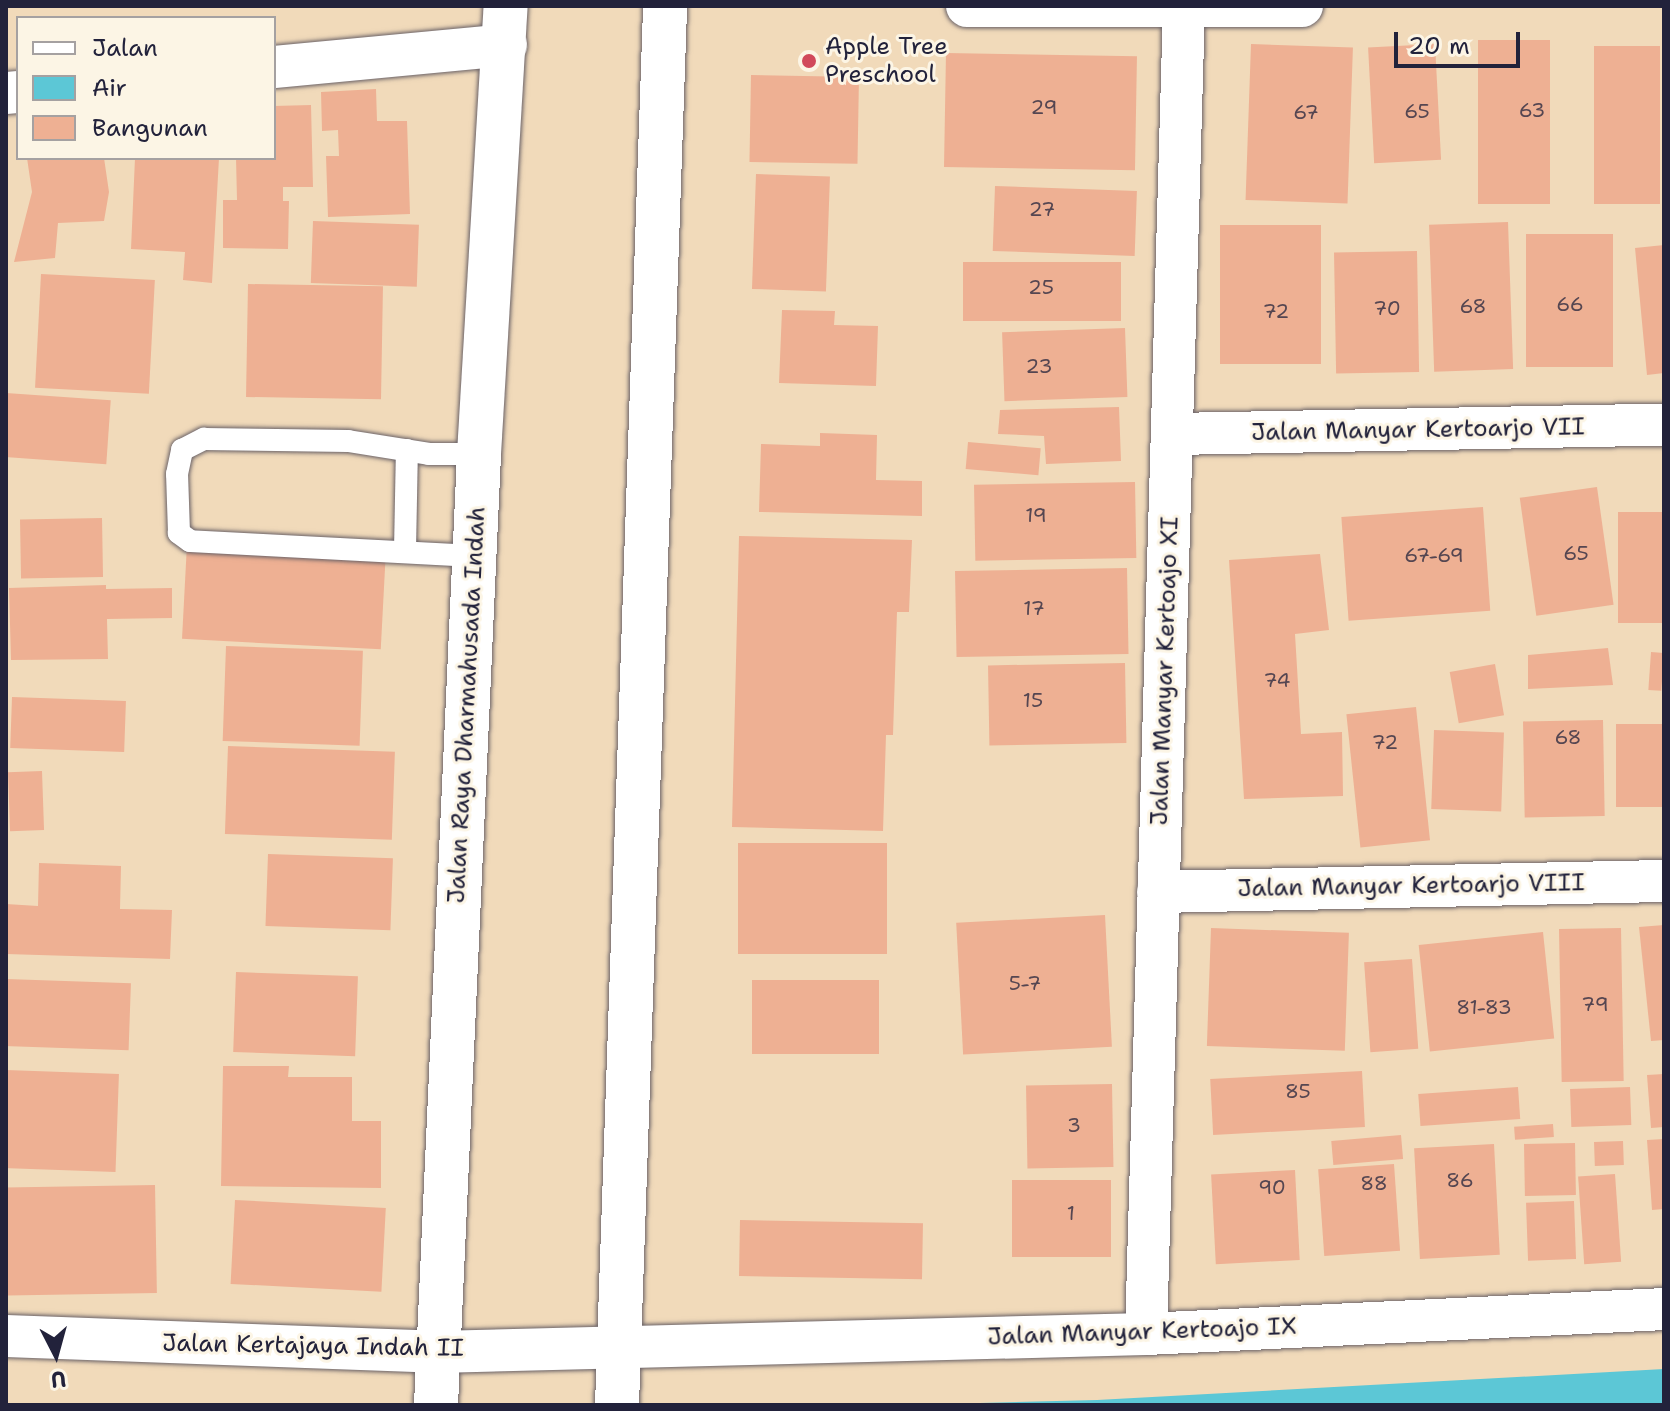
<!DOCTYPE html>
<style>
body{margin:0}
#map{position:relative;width:1670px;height:1411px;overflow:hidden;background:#f1daba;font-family:"Shantell Sans",sans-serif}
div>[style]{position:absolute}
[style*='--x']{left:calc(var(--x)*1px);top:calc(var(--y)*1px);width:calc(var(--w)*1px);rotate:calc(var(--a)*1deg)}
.water>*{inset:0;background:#5cc7d6}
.building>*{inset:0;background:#eeb093;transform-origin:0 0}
.roads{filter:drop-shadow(0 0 2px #6a6267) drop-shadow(0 0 2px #6a6267)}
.lane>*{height:22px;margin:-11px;padding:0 11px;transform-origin:11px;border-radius:11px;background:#fff}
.street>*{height:42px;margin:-21px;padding:0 21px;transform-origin:21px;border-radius:21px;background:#fff}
.primary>*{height:44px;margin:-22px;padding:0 22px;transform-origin:22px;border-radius:22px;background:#fff}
.dots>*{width:22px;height:22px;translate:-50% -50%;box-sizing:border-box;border:4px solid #fcf5e5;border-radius:50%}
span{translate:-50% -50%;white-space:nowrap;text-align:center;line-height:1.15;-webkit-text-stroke:6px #fcf5e5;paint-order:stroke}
.number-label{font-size:20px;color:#554651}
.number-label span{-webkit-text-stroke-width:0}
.poi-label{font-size:24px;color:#22223b}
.left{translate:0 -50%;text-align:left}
.street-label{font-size:24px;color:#22223b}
.frame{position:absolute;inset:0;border:8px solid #22223b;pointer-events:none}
.legend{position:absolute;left:16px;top:16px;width:260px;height:144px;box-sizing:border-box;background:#fcf5e5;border:2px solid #a5a1a1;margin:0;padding:10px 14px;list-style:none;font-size:24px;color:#22223b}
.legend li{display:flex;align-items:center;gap:16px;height:40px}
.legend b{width:40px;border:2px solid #a5a1a1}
.north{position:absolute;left:16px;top:1315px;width:80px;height:80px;-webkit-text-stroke:6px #fcf5e5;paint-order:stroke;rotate:174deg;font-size:22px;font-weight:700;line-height:32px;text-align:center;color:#22223b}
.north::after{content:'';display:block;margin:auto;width:28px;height:36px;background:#22223b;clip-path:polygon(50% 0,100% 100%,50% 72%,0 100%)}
.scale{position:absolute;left:1394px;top:32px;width:126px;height:36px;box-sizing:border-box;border:4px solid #22223b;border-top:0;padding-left:10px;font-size:24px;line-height:28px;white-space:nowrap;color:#22223b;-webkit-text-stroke:6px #fcf5e5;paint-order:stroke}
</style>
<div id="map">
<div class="water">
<i style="clip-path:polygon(1664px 1369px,1664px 1405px,902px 1405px,1097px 1400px)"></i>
</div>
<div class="building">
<i style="left:1478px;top:40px;width:72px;height:164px"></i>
<i style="left:1251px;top:44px;width:102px;height:156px;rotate:2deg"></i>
<i style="left:1435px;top:44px;width:116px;height:67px;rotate:87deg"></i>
<i style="left:1594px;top:46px;width:66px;height:158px"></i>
<i style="left:946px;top:53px;width:191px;height:114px;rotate:1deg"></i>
<i style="left:751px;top:75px;width:108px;height:87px;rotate:1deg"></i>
<i style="clip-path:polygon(376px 89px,377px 121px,407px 121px,410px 214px,328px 217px,326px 156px,339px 156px,338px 130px,322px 131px,321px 92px)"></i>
<i style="clip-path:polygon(311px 105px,313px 187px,283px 187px,283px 201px,289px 201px,288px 249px,223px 248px,223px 200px,237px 200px,236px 158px,274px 158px,274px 106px)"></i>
<i style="clip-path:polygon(27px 158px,104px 158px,109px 192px,104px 221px,58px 223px,55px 258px,14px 262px,32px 192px)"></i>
<i style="clip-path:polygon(135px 158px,219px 158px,212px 283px,183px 280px,185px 252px,131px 249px)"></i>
<i style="left:756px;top:174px;width:74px;height:115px;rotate:2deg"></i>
<i style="left:995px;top:186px;width:142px;height:65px;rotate:2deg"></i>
<i style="left:313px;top:221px;width:106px;height:62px;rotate:2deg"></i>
<i style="left:1508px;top:222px;width:147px;height:79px;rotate:88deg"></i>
<i style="left:1220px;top:225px;width:101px;height:139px"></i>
<i style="left:1526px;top:234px;width:87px;height:133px"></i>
<i style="clip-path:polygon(1664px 245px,1664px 373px,1647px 375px,1635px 248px)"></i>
<i style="left:1417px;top:251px;width:121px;height:83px;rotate:89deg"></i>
<i style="left:1121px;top:262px;width:59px;height:158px;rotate:90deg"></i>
<i style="left:41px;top:274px;width:114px;height:114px;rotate:3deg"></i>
<i style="left:248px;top:284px;width:135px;height:113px;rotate:1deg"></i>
<i style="clip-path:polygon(782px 310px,835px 311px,834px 325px,878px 326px,876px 386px,779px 383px)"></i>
<i style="left:1125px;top:328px;width:69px;height:123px;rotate:88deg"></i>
<i style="left:6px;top:393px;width:105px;height:64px;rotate:4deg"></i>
<i style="clip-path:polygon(1119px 407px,1121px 461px,1046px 464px,1044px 436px,998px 434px,1000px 410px)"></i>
<i style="clip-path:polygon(820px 433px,877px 435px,876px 480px,922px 481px,922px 516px,759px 512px,761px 444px,820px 446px)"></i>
<i style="left:968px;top:442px;width:73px;height:27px;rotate:5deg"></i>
<i style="left:1135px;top:482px;width:76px;height:161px;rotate:89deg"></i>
<i style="left:1597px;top:487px;width:119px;height:78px;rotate:82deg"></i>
<i style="left:1483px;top:507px;width:104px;height:142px;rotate:86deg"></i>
<i style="left:1664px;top:512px;width:111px;height:46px;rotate:90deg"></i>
<i style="left:102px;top:518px;width:59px;height:82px;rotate:89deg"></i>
<i style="clip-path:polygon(739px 536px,912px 540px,909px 612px,897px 612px,893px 735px,886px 735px,883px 831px,732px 827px)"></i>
<i style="left:187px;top:544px;width:199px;height:95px;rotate:3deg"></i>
<i style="clip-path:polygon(1320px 554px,1329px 630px,1295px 634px,1301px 734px,1342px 732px,1343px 796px,1244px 799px,1229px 560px)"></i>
<i style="left:1127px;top:568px;width:86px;height:172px;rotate:89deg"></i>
<i style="clip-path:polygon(106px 585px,106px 589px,172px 588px,172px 618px,107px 619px,108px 659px,11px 660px,9px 588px)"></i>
<i style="left:226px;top:646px;width:137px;height:95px;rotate:2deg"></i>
<i style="clip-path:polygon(1608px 648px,1613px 685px,1528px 689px,1528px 655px)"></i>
<i style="left:1651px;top:652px;width:13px;height:38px;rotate:4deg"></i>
<i style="left:1125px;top:663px;width:80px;height:137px;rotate:89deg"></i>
<i style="left:1495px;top:664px;width:52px;height:46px;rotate:80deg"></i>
<i style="left:12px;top:697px;width:114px;height:51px;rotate:2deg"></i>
<i style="left:1416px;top:707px;width:134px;height:70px;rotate:84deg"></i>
<i style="left:1603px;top:720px;width:96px;height:80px;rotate:89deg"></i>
<i style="left:1664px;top:724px;width:83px;height:48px;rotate:90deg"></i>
<i style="left:1434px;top:730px;width:70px;height:79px;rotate:2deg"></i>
<i style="left:228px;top:746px;width:167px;height:88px;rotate:2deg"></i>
<i style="left:42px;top:771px;width:59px;height:34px;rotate:88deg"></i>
<i style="left:738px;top:843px;width:149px;height:111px"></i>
<i style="left:268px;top:854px;width:125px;height:72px;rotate:2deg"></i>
<i style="clip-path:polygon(39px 863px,121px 866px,120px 909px,172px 910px,170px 959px,6px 954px,6px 904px,38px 906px)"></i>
<i style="left:1105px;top:915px;width:132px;height:149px;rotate:87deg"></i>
<i style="clip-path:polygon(1664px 925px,1664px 1040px,1651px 1041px,1639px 927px)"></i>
<i style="left:1211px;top:928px;width:138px;height:118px;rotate:2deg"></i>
<i style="left:1621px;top:928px;width:153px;height:62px;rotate:89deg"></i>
<i style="left:1543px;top:932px;width:107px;height:125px;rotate:84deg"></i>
<i style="left:1412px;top:959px;width:90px;height:48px;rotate:86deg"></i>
<i style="left:236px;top:972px;width:122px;height:80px;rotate:2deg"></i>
<i style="left:6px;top:979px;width:125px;height:67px;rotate:2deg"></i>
<i style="left:752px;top:980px;width:127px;height:74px"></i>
<i style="clip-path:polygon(223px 1066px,289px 1066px,288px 1077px,352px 1077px,352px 1121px,381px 1121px,381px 1188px,221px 1186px)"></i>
<i style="left:6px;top:1070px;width:113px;height:98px;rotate:2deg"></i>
<i style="left:1362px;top:1071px;width:56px;height:152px;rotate:87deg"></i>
<i style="clip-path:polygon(1664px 1074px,1664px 1127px,1651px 1128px,1647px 1075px)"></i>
<i style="left:1112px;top:1084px;width:83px;height:86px;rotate:89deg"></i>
<i style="left:1518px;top:1087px;width:32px;height:100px;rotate:86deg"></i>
<i style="left:1630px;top:1087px;width:38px;height:60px;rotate:88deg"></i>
<i style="left:1553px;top:1124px;width:13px;height:39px;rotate:86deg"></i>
<i style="left:1401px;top:1135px;width:24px;height:70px;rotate:85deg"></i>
<i style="clip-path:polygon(1664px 1139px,1664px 1209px,1652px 1210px,1647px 1140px)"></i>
<i style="left:1623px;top:1141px;width:24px;height:29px;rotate:88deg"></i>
<i style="left:1575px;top:1143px;width:52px;height:51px;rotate:89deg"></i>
<i style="left:1494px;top:1144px;width:111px;height:80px;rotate:87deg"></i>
<i style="left:1394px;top:1164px;width:87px;height:76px;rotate:86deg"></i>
<i style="left:1295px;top:1170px;width:90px;height:84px;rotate:87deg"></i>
<i style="left:1615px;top:1174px;width:88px;height:37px;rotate:86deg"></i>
<i style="left:1012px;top:1180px;width:99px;height:77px"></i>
<i style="left:155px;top:1185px;width:108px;height:149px;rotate:89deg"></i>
<i style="left:235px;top:1200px;width:151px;height:84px;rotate:3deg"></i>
<i style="left:1574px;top:1201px;width:58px;height:48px;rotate:88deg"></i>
<i style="left:740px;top:1220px;width:183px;height:56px;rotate:1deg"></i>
</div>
<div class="roads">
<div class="lane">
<i style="--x:405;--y:550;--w:100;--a:-88.9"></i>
<i style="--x:474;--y:556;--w:284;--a:-177"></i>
<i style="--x:190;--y:541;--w:14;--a:-144"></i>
<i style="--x:179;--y:533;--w:59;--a:-91.9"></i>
<i style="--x:177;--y:474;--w:25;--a:-78"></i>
<i style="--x:182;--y:450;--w:25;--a:-27"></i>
<i style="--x:204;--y:439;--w:144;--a:0.8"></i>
<i style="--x:348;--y:441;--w:82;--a:9.1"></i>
<i style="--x:429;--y:454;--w:50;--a:0"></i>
</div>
<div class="street">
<i style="--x:967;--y:6;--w:335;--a:0"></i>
<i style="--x:274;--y:67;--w:233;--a:-5.4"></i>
<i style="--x:6;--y:93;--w:12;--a:-5"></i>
<i style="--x:1173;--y:434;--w:491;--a:-1.1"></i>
<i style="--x:1158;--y:892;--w:506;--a:-1.25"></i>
<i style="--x:1146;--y:1334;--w:1326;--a:-88.36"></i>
<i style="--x:6;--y:1336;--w:430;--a:2.1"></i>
<i style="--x:436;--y:1352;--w:710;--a:-1.45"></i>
<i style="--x:1146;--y:1334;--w:519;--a:-2.76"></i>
</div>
<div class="primary">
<i style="--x:436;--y:1405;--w:952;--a:-87.41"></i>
<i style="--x:479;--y:454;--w:449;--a:-86.6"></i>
<i style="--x:617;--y:1405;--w:1400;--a:-88.03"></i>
</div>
</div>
<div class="dots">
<i style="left:809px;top:61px;background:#d1495b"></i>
</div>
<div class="number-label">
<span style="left:1044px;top:107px">29</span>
<span style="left:1532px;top:110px">63</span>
<span style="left:1417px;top:111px">65</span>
<span style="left:1306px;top:112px">67</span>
<span style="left:1042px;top:209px">27</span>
<span style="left:1041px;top:287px">25</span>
<span style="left:1570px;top:304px">66</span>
<span style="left:1473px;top:306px">68</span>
<span style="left:1387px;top:308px">70</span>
<span style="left:1276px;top:311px">72</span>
<span style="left:1039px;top:366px">23</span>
<span style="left:1036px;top:515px">19</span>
<span style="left:1576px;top:553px">65</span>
<span style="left:1434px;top:555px">67-69</span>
<span style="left:1034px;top:608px">17</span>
<span style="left:1277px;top:680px">74</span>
<span style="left:1033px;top:700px">15</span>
<span style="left:1568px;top:737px">68</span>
<span style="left:1385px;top:742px">72</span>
<span style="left:1025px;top:983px">5-7</span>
<span style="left:1595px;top:1004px">79</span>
<span style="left:1484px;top:1007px">81-83</span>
<span style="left:1298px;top:1091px">85</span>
<span style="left:1074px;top:1125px">3</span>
<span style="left:1460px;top:1180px">86</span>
<span style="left:1374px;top:1183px">88</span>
<span style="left:1272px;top:1187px">90</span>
<span style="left:1071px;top:1213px">1</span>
</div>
<div class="poi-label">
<span class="left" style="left:825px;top:61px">Apple Tree<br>Preschool</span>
</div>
<div class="street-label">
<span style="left:1418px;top:430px;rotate:-1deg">Jalan Manyar Kertoarjo VII</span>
<span style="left:1165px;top:671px;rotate:-88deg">Jalan Manyar Kertoajo XI</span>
<span style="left:467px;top:705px;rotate:-87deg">Jalan Raya Dharmahusada Indah</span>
<span style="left:1411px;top:886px;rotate:-1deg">Jalan Manyar Kertoarjo VIII</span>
<span style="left:1142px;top:1332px;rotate:-2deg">Jalan Manyar Kertoajo IX</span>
<span style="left:313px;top:1346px;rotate:1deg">Jalan Kertajaya Indah II</span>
</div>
<div class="frame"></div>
<ul class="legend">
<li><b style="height:10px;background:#fff"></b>Jalan</li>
<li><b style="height:22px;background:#5cc7d6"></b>Air</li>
<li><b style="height:22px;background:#eeb093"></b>Bangunan</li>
</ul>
<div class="north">U</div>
<div class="scale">20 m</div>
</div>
